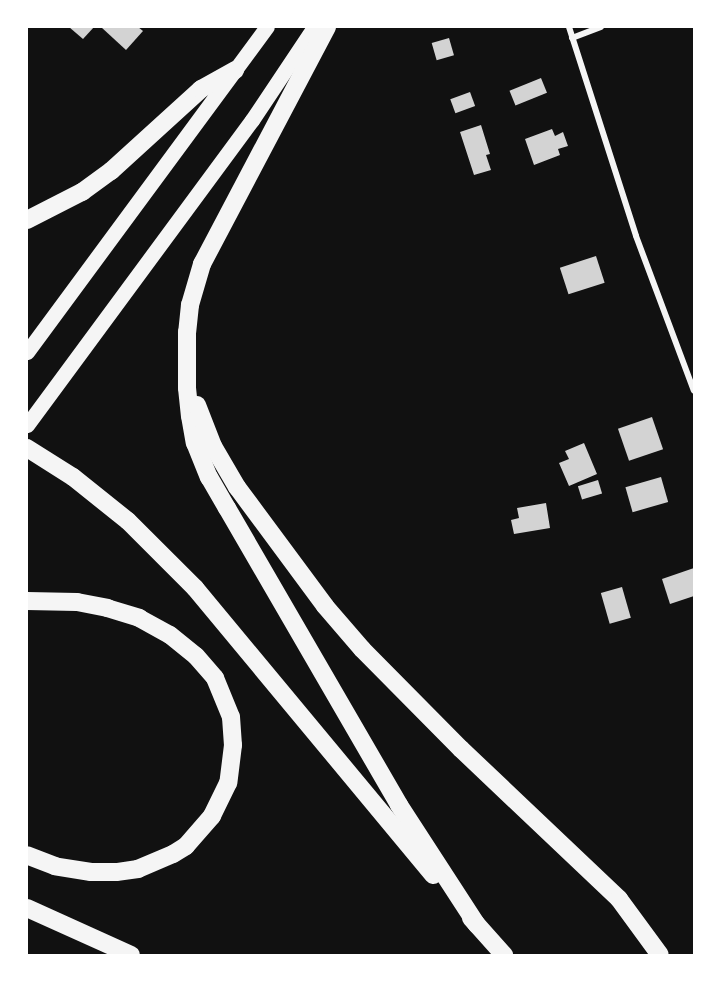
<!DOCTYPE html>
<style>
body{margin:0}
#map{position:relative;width:721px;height:982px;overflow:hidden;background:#111;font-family:"DejaVu Sans",sans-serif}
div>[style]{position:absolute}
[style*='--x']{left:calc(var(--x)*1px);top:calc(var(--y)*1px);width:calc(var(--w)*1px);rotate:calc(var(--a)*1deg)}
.building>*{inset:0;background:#d3d3d3;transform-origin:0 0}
.minor>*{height:6px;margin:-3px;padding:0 3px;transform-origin:3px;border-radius:3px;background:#f5f5f5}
.primary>*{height:15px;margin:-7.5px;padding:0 7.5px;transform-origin:7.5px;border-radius:7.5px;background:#f5f5f5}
.motorway>*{height:18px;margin:-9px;padding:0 9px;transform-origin:9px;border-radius:9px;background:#f5f5f5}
span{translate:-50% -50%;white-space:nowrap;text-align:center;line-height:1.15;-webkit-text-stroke:4.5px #fff;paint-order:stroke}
.frame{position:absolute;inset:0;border:28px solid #fff;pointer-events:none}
</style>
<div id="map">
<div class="building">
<i style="clip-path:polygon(69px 27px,94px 27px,83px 39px)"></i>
<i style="clip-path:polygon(101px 27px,138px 27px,143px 31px,126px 50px)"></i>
<i style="left:449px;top:38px;width:18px;height:18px;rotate:74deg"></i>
<i style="left:541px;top:78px;width:16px;height:34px;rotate:68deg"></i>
<i style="left:470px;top:92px;width:15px;height:21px;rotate:70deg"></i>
<i style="clip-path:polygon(481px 125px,490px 154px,486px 155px,491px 170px,474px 175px,460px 132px)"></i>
<i style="clip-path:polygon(552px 129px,555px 136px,563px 132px,568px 146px,558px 149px,560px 155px,534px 165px,525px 139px)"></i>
<i style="left:596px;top:256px;width:28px;height:38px;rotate:72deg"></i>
<i style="left:652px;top:417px;width:34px;height:36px;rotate:71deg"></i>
<i style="clip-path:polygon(584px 443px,597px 474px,569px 486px,559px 463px,569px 459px,565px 451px)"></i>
<i style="left:661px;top:477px;width:26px;height:37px;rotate:74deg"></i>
<i style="left:598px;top:480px;width:14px;height:21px;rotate:73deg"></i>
<i style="clip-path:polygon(546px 503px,550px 528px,514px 534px,511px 520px,519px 518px,517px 508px)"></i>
<i style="clip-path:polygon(694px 568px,694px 596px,670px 604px,662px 579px)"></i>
<i style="left:622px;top:587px;width:32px;height:22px;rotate:74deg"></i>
</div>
<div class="minor">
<i style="--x:569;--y:27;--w:219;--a:72.2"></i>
<i style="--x:636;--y:236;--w:165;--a:69.5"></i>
<i style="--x:572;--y:38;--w:31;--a:-21"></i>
</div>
<div class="primary">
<i style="--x:27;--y:352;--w:404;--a:-53.6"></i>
<i style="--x:27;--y:425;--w:379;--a:-53.6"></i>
<i style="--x:252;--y:120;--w:112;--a:-56.3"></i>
</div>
<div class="motorway">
<i style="--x:327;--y:27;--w:268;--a:117.8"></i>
<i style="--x:202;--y:264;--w:43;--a:106.3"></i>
<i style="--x:190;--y:305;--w:27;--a:96"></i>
<i style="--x:187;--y:332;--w:56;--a:90"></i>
<i style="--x:187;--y:388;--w:28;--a:84"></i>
<i style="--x:190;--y:416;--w:27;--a:80"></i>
<i style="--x:195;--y:443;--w:37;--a:68"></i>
<i style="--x:209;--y:477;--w:36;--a:60"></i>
<i style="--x:227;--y:508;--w:343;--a:59.9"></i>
<i style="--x:399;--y:805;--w:143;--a:57"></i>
<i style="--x:27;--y:220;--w:62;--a:-27"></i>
<i style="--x:82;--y:192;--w:36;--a:-36"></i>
<i style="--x:111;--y:171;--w:122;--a:-42.3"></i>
<i style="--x:201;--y:89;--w:39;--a:-29"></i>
<i style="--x:197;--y:405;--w:44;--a:68.7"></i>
<i style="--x:213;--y:446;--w:48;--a:59.7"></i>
<i style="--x:237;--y:487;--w:148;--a:53.5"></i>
<i style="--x:325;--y:606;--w:57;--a:49.3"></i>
<i style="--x:362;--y:649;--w:141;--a:45.3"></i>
<i style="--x:461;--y:749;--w:218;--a:43.5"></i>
<i style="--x:619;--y:899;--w:69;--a:53.8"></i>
<i style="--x:27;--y:448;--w:54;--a:32.2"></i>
<i style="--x:73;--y:477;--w:70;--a:38.7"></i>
<i style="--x:128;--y:521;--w:95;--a:45"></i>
<i style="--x:195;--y:588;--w:373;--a:50.3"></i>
<i style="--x:27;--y:601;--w:50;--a:1.1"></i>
<i style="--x:77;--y:602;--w:31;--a:11"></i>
<i style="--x:107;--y:608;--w:34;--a:17"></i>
<i style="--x:139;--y:618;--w:35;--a:29"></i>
<i style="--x:170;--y:635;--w:33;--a:39"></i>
<i style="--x:196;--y:656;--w:29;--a:49"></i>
<i style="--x:215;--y:678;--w:42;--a:67.7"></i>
<i style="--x:231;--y:717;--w:28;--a:86"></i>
<i style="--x:233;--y:745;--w:38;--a:97"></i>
<i style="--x:228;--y:783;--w:37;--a:116"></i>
<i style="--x:212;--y:816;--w:40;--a:131"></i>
<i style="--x:186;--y:846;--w:15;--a:148"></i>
<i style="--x:173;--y:854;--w:38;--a:157"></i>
<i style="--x:138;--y:869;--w:22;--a:172"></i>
<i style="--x:116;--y:872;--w:25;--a:180"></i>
<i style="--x:91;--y:872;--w:36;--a:-171"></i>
<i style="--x:55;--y:866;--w:30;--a:-159"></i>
<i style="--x:27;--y:908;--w:114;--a:24.3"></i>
<i style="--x:471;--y:918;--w:50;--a:48.3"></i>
</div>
<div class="frame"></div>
</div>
